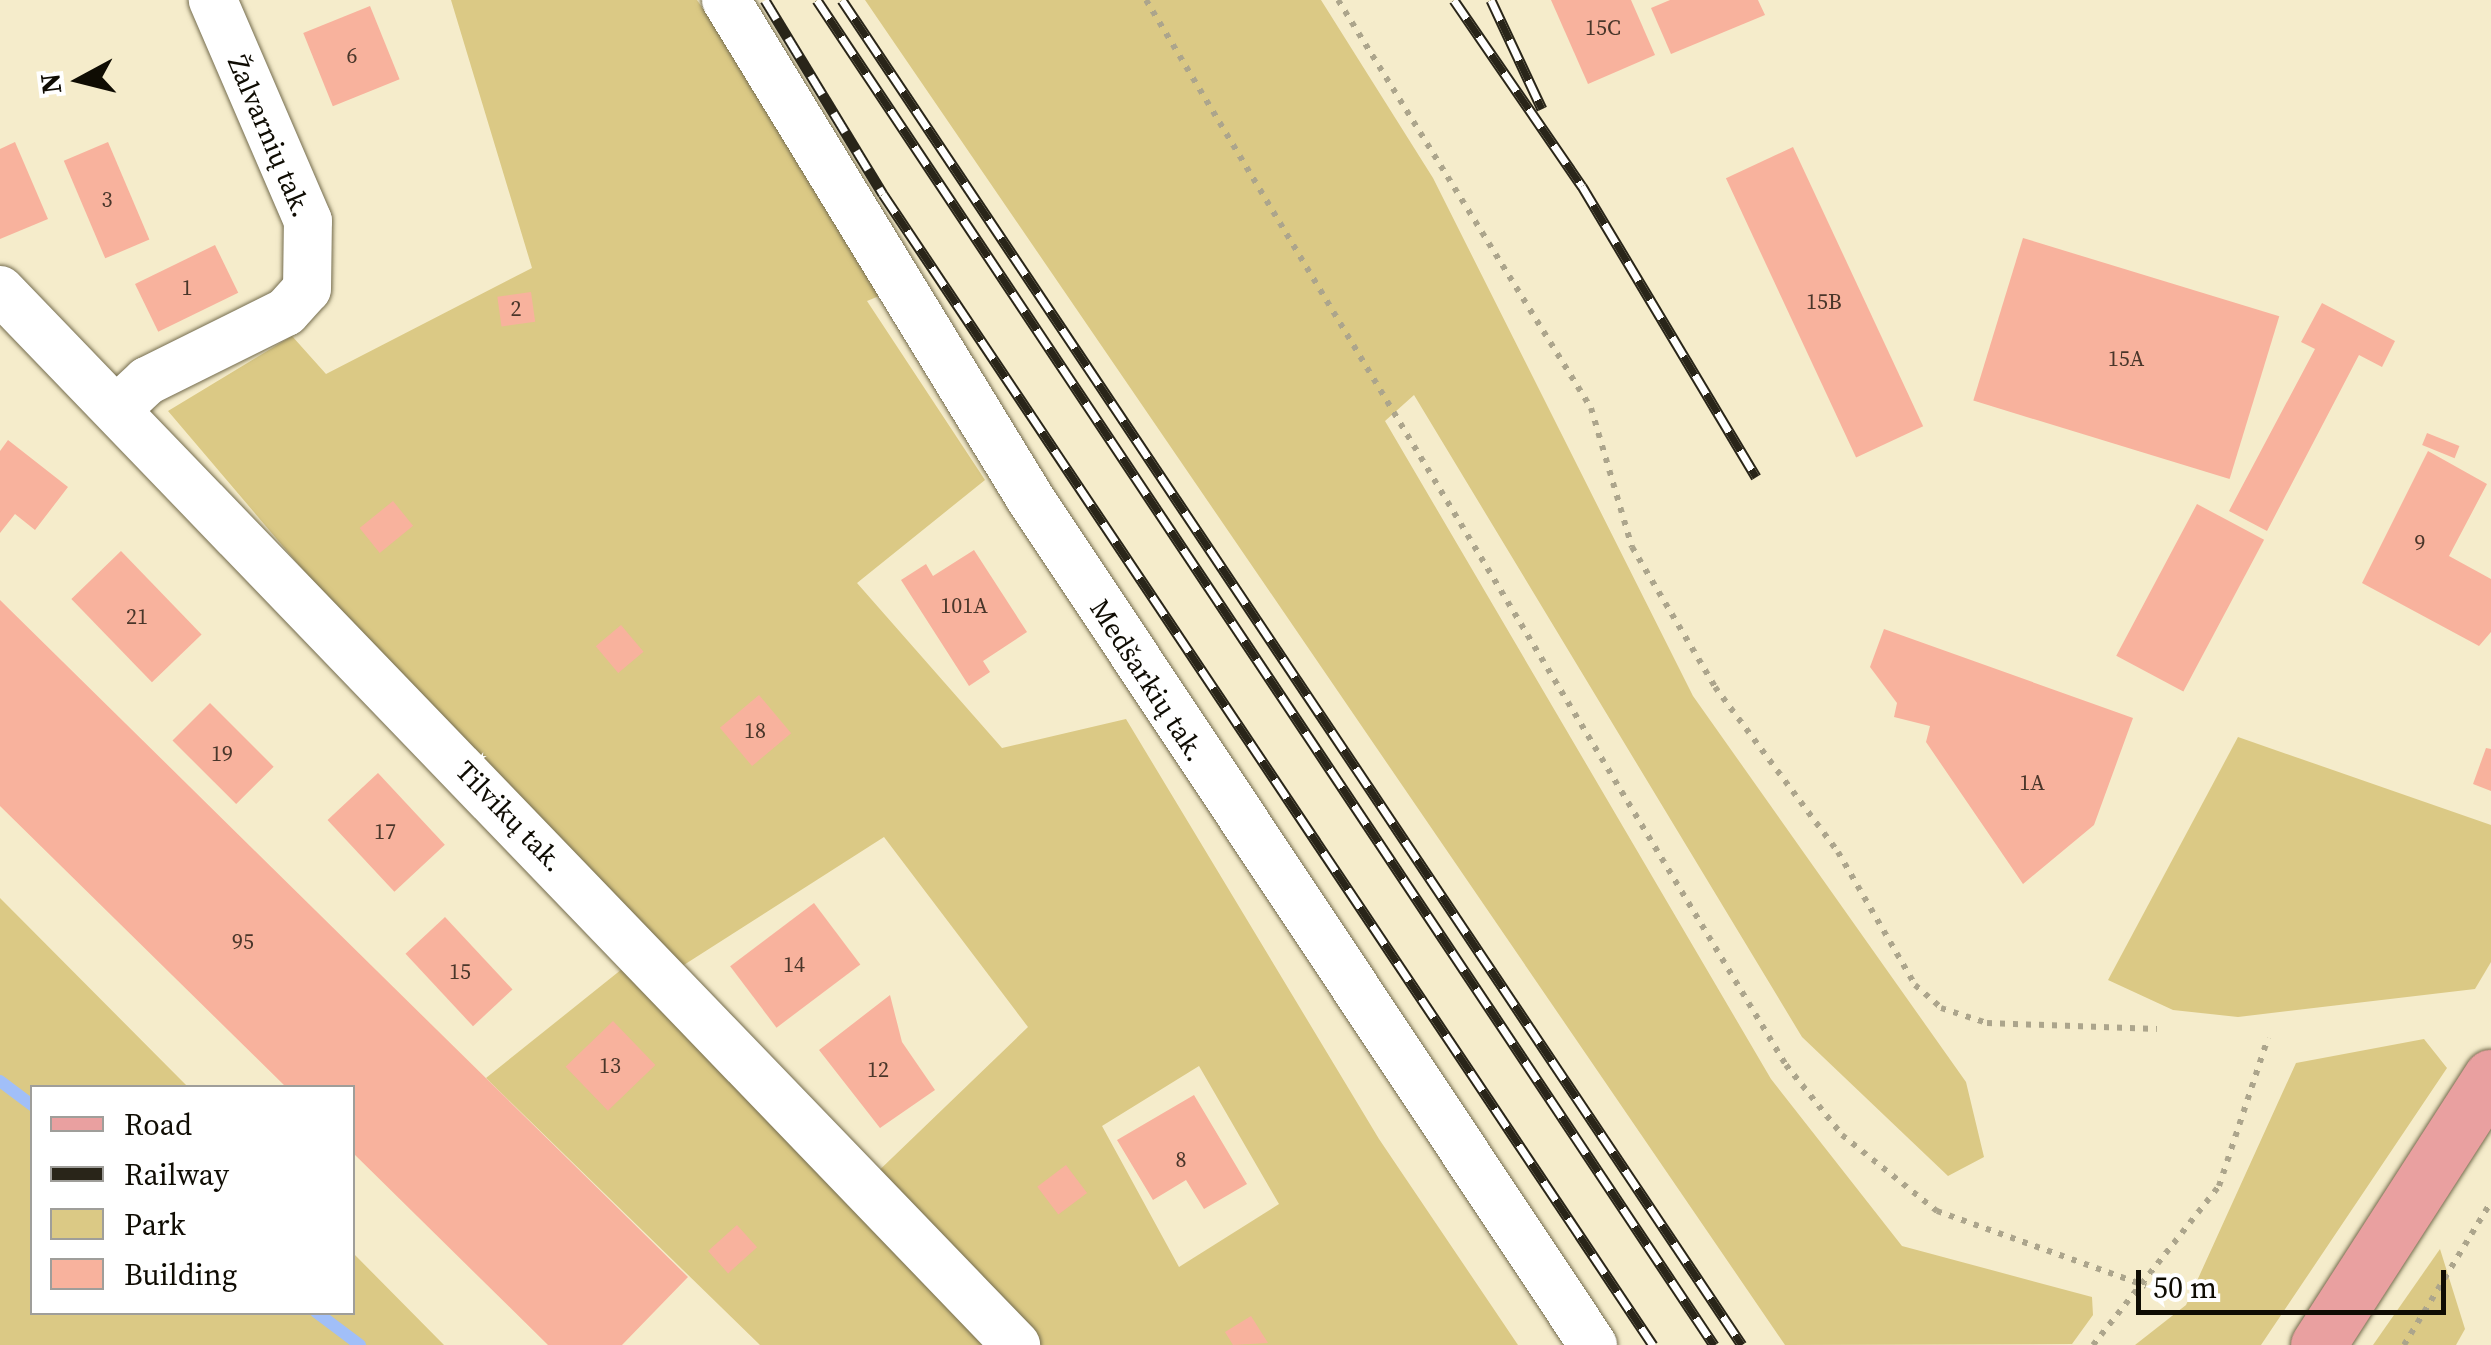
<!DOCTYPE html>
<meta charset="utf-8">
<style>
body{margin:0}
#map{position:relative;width:2491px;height:1345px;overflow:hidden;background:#f5eccb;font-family:"Source Serif 4",serif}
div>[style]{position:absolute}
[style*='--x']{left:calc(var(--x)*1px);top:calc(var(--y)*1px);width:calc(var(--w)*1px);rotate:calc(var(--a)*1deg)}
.green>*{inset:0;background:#dbc985}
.stream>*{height:12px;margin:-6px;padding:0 6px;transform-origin:6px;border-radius:6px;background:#a1bff8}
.building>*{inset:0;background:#f8b29d;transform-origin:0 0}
.path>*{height:6px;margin-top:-3px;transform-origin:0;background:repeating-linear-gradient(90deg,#aca58c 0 5px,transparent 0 13px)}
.roads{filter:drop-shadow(0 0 2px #746c4e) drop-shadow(0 0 2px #746c4e)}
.minor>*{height:48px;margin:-24px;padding:0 24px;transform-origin:24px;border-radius:24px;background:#fff}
.major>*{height:55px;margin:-27.5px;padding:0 27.5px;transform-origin:27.5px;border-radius:27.5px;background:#e9a0a0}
.rail>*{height:11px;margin-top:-5.5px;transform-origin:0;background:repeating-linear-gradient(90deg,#fff 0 22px,#292519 0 44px);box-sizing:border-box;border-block:2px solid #292519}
span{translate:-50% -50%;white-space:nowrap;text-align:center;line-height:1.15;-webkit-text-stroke:10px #fff;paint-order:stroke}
.number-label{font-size:22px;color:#49362a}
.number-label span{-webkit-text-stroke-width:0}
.street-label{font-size:28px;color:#0f0c03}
.legend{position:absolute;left:30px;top:1085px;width:325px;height:230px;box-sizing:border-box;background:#fff;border:2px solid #9f9e9a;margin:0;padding:12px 18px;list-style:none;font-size:30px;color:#0f0c03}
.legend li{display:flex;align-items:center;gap:20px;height:50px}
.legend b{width:50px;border:2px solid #9f9e9a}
.north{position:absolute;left:30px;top:30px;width:100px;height:100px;-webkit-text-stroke:8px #fff;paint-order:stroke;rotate:263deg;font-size:28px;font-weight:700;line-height:40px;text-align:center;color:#0f0c03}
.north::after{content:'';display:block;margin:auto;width:35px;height:45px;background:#0f0c03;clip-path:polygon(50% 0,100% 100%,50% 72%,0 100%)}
.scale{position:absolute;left:2136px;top:1270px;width:310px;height:45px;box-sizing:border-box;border:5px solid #0f0c03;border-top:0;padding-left:12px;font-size:30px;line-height:35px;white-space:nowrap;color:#0f0c03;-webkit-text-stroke:8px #fff;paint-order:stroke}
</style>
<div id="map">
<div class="green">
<i style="clip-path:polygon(evenodd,451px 0,697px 0,896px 289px,867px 301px,985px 480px,857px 583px,1002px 748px,1126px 719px,1379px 1139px,1518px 1345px,760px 1345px,486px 1078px,642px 953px,526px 832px,168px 411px,292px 336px,326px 374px,532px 268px,451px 0,884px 837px,1028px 1027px,866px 1183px,665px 977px,884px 837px,451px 0,1199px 1066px,1279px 1204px,1179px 1267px,1102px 1126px,1199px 1066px)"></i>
<i style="clip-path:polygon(865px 0,1321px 0,1433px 178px,1693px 696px,1966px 1082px,1984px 1157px,1948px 1176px,1802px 1037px,1414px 395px,1385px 421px,1771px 1079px,1902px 1246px,2092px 1297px,2093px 1315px,2072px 1344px,1785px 1345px)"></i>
<i style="clip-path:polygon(2238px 737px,2491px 825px,2491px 962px,2475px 989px,2238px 1017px,2173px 1010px,2108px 980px)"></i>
<i style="clip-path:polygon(0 898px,188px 1087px,32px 1088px,32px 1312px,352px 1312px,353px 1253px,444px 1345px,0 1345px)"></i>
<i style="clip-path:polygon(2424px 1039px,2447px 1068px,2261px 1345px,2135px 1345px,2186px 1305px,2296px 1063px)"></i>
<i style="clip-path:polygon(2440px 1249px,2465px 1329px,2456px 1345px,2373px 1345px)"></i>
</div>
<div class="stream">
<i style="--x:0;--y:1081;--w:40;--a:37"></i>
<i style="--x:316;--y:1312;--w:55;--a:36.9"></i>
</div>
<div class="building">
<i style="clip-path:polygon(1551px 0,1631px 0,1655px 55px,1588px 84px)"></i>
<i style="clip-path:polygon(1670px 0,1758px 0,1765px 15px,1671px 54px,1651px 8px)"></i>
<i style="left:370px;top:6px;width:79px;height:72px;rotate:68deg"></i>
<i style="clip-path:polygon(15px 142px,48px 219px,0 239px,0 149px)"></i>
<i style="left:108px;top:142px;width:106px;height:48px;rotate:67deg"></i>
<i style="left:1793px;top:147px;width:308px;height:74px;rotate:65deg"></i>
<i style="left:2023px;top:238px;width:268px;height:170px;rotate:17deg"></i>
<i style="left:215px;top:245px;width:53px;height:89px;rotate:64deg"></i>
<i style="left:531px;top:292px;width:30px;height:34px;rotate:82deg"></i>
<i style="clip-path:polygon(2322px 303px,2395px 341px,2382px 367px,2359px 355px,2267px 531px,2229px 511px,2315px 349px,2301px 342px)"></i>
<i style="left:2427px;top:433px;width:35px;height:13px;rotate:22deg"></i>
<i style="clip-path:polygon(8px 440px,68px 487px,35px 530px,15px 514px,0 533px,0 451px)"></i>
<i style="clip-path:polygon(2428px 451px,2487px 484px,2449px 556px,2491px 579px,2491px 632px,2479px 646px,2362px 583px)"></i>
<i style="left:393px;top:501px;width:32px;height:43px;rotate:51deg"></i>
<i style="left:2197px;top:504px;width:76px;height:172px;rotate:28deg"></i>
<i style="clip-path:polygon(974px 550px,1027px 632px,983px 661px,990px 672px,969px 686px,901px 580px,926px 564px,933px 576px)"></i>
<i style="left:121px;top:551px;width:116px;height:69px;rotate:46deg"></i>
<i style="clip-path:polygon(0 600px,688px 1277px,622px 1345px,548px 1345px,352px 1152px,352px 1088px,287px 1088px,0 806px)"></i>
<i style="left:621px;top:625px;width:35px;height:33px;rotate:50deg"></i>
<i style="clip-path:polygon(1884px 629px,2133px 718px,2094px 825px,2023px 884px,1926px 742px,1930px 726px,1894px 717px,1897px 703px,1870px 667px)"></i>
<i style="left:759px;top:695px;width:50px;height:51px;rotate:50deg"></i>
<i style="left:210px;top:703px;width:90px;height:53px;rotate:45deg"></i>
<i style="clip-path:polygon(2486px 748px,2491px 749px,2491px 791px,2473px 784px)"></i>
<i style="left:378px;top:773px;width:98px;height:69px;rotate:47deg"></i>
<i style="left:814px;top:903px;width:77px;height:105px;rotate:53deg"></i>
<i style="left:445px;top:917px;width:99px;height:54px;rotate:47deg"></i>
<i style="clip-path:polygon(890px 995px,902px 1042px,935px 1090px,880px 1128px,819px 1050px)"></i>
<i style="left:613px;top:1021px;width:61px;height:66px;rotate:46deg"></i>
<i style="clip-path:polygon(1194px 1095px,1247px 1184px,1204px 1209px,1186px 1180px,1153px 1200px,1117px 1140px)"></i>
<i style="left:1066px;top:1165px;width:35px;height:36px;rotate:53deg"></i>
<i style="left:737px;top:1225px;width:30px;height:39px;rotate:48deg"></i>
<i style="clip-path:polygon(1251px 1316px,1268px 1343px,1233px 1345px,1225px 1332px)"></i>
</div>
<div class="path">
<i style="--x:1146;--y:0;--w:1243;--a:59"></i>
<i style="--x:1786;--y:1065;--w:90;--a:51.3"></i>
<i style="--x:1842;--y:1135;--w:122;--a:38.7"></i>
<i style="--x:1937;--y:1211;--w:222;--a:19.7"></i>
<i style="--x:1338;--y:0;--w:480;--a:58.2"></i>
<i style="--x:1591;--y:408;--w:145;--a:73.6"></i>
<i style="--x:1632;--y:547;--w:163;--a:59.3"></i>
<i style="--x:1715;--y:687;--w:206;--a:53.3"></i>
<i style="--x:1838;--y:852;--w:154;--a:59.9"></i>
<i style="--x:1915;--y:985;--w:35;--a:41"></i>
<i style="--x:1941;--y:1008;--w:48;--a:18.1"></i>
<i style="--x:1987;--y:1023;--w:170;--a:2"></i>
<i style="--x:2093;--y:1345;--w:203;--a:-51.6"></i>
<i style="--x:2219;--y:1186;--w:156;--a:-71.7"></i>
<i style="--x:2404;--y:1345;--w:167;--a:-58.7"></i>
</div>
<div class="roads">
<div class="minor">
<i style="--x:726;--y:0;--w:583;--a:58.6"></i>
<i style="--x:1030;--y:498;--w:1017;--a:56.39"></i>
<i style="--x:0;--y:290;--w:1465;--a:46.08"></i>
<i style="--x:118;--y:408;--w:40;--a:-43"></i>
<i style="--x:147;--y:381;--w:155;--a:-26.4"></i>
<i style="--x:286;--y:312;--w:31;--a:-48"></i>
<i style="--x:307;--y:289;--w:68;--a:-89.2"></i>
<i style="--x:308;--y:221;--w:241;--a:-113.3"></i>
</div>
<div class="major">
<i style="--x:2318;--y:1345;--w:319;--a:-57.2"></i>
</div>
</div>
<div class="rail">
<i style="--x:765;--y:0;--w:227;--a:58.7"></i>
<i style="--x:883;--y:194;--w:1385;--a:56.22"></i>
<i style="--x:817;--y:0;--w:1617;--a:56.3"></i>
<i style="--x:842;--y:0;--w:1618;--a:56.21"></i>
<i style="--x:1454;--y:0;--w:226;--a:55.5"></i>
<i style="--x:1582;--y:186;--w:339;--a:59.1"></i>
<i style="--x:1491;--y:0;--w:120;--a:64.9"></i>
</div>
<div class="number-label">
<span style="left:1603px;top:28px">15C</span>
<span style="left:352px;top:56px">6</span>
<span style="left:107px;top:200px">3</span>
<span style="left:187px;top:288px">1</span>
<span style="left:1824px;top:302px">15B</span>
<span style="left:516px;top:309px">2</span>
<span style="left:2126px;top:359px">15A</span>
<span style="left:2420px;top:543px">9</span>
<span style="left:964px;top:606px">101A</span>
<span style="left:137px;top:617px">21</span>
<span style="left:755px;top:731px">18</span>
<span style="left:222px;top:754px">19</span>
<span style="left:2032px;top:783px">1A</span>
<span style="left:385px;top:832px">17</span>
<span style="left:243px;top:942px">95</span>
<span style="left:794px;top:965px">14</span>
<span style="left:460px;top:972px">15</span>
<span style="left:610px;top:1066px">13</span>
<span style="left:878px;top:1070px">12</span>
<span style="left:1181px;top:1160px">8</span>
</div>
<div class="street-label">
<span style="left:270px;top:136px;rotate:67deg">Žalvarnių tak.</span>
<span style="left:1148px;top:680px;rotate:57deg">Medšarkių tak.</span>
<span style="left:510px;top:816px;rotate:46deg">Tilvikų tak.</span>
</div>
<ul class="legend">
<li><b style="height:12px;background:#e9a0a0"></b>Road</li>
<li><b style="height:12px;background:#292519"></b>Railway</li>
<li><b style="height:28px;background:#dbc985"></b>Park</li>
<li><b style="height:28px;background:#f8b29d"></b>Building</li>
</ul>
<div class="north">N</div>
<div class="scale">50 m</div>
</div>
